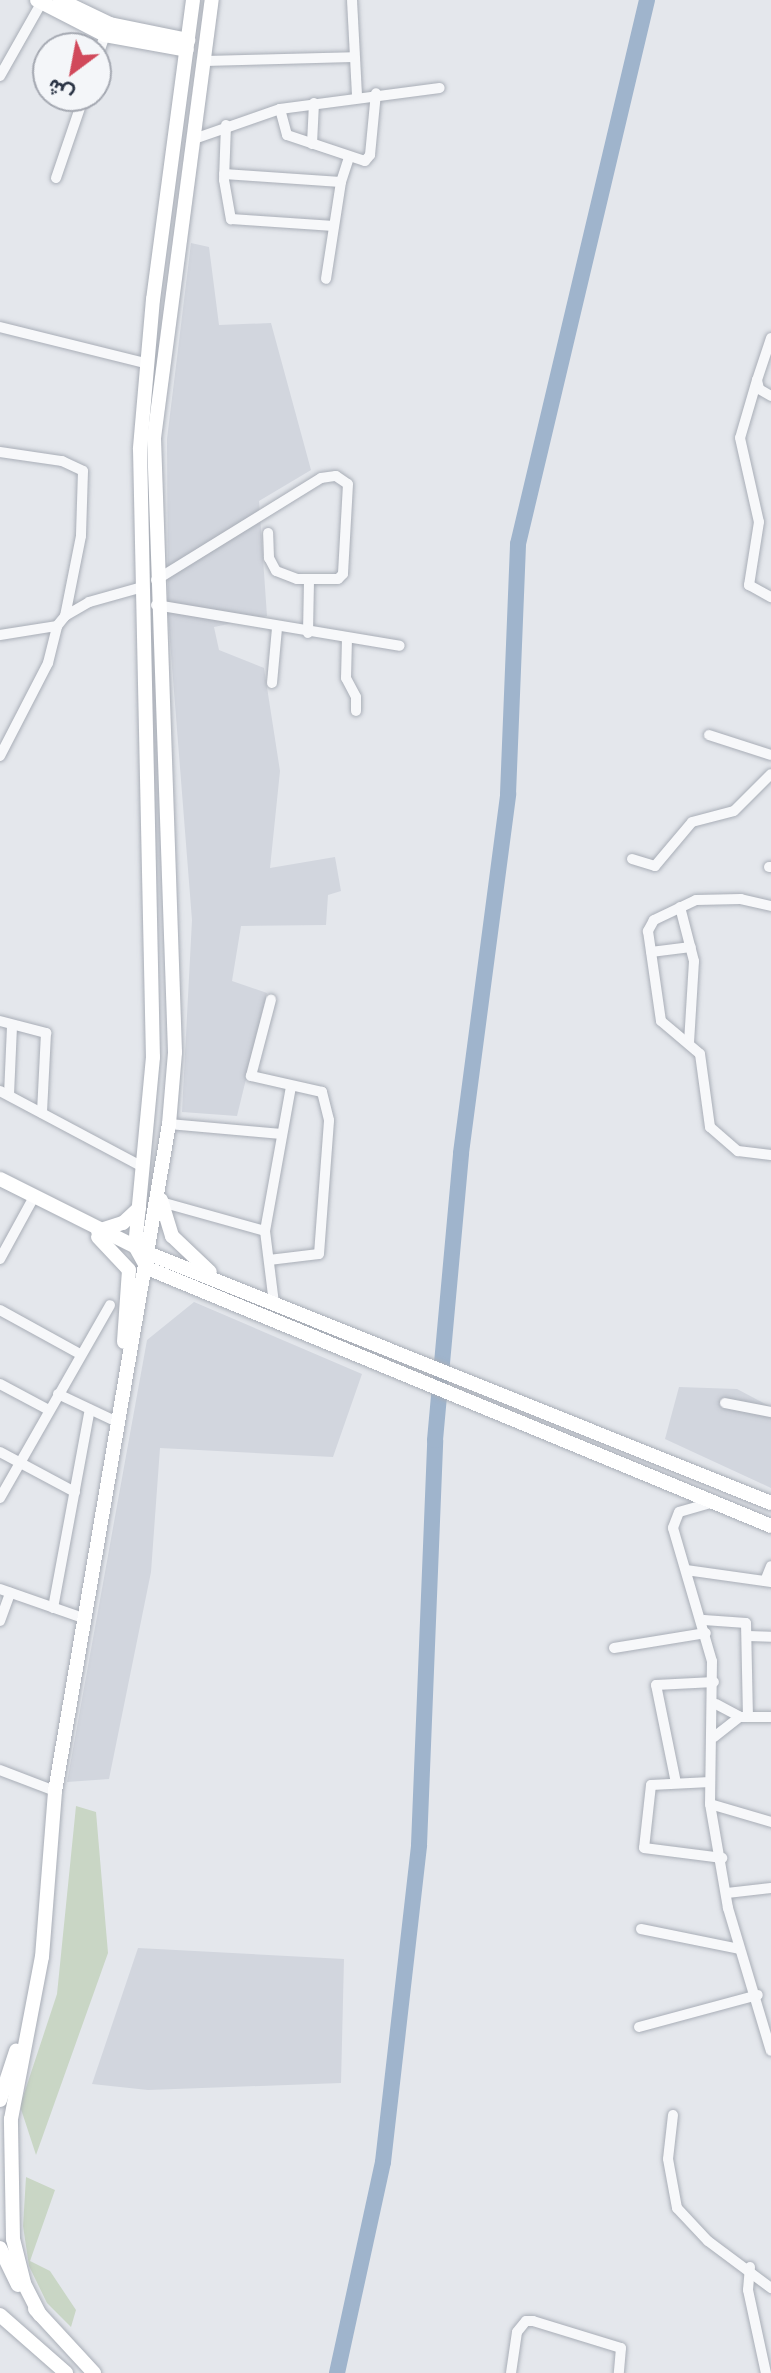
<!DOCTYPE html>
<meta charset="utf-8">
<style>
body{margin:0}
#map{position:relative;width:771px;height:2373px;overflow:hidden;background:#e4e7ec;font-family:Karla,Vazirmatn,sans-serif}
div>[style]{position:absolute}
[style*='--x']{left:calc(var(--x)*1px);top:calc(var(--y)*1px);width:calc(var(--w)*1px);rotate:calc(var(--a)*1deg)}
.built>*{inset:0;background:#d2d6de}
.green>*{inset:0;background:#c9d6c5}
.river>*{height:16px;margin:-8px;padding:0 8px;transform-origin:8px;border-radius:8px;background:#9fb4cc}
.roads{filter:drop-shadow(0 0 2px #a9aeb7) drop-shadow(0 0 2px #a9aeb7)}
.street>*{height:10px;margin:-5px;padding:0 5px;transform-origin:5px;border-radius:5px;background:#f7f8fa}
.secondary>*{height:14px;margin:-7px;padding:0 7px;transform-origin:7px;border-radius:7px;background:#fff}
span{translate:-50% -50%;white-space:nowrap;text-align:center;line-height:1.15;-webkit-text-stroke:6px #f4f6f9;paint-order:stroke}
.north{position:absolute;left:32px;top:32px;width:80px;height:80px;box-sizing:border-box;background:#f4f6f9;border:2px solid #a4a8b1;border-radius:50%;rotate:212deg;font-size:22px;font-weight:700;line-height:32px;text-align:center;color:#2b3445}
.north::after{content:'';display:block;margin:auto;width:28px;height:36px;background:#d1495b;clip-path:polygon(50% 0,100% 100%,50% 72%,0 100%)}
</style>
<div id="map">
<div class="built">
<i style="clip-path:polygon(191px 243px,209px 247px,219px 325px,271px 323px,311px 470px,259px 501px,267px 616px,214px 627px,219px 650px,264px 668px,280px 771px,270px 868px,335px 857px,341px 891px,328px 895px,326px 925px,241px 926px,232px 981px,267px 993px,237px 1116px,182px 1112px,192px 920px,168px 615px,167px 439px)"></i>
<i style="clip-path:polygon(194px 1302px,362px 1374px,333px 1457px,160px 1448px,151px 1572px,109px 1779px,67px 1782px,147px 1340px)"></i>
<i style="clip-path:polygon(679px 1387px,737px 1389px,771px 1407px,771px 1488px,665px 1439px)"></i>
<i style="clip-path:polygon(138px 1948px,344px 1959px,341px 2083px,148px 2090px,92px 2084px)"></i>
</div>
<div class="green">
<i style="clip-path:polygon(76px 1806px,96px 1812px,108px 1953px,36px 2155px,20px 2106px,57px 1994px)"></i>
<i style="clip-path:polygon(26px 2177px,55px 2190px,30px 2261px,50px 2271px,76px 2310px,71px 2327px,47px 2303px,29px 2266px,23px 2226px)"></i>
</div>
<div class="river">
<i style="--x:337;--y:2373;--w:216;--a:-77.7"></i>
<i style="--x:383;--y:2162;--w:319;--a:-83.5"></i>
<i style="--x:419;--y:1845;--w:405;--a:-87.7"></i>
<i style="--x:435;--y:1440;--w:288;--a:-84.8"></i>
<i style="--x:461;--y:1153;--w:362;--a:-82.5"></i>
<i style="--x:508;--y:794;--w:250;--a:-87.7"></i>
<i style="--x:518;--y:544;--w:559;--a:-76.66"></i>
</div>
<div class="roads">
<div class="street">
<i style="--x:352;--y:0;--w:96;--a:87"></i>
<i style="--x:96;--y:61;--w:28;--a:-71"></i>
<i style="--x:205;--y:61;--w:148;--a:-1.5"></i>
<i style="--x:0;--y:76;--w:87;--a:-60.5"></i>
<i style="--x:280;--y:109;--w:27;--a:75"></i>
<i style="--x:287;--y:135;--w:82;--a:18.4"></i>
<i style="--x:365;--y:161;--w:8;--a:-50"></i>
<i style="--x:370;--y:155;--w:62;--a:-84.5"></i>
<i style="--x:226;--y:125;--w:55;--a:92.1"></i>
<i style="--x:224;--y:180;--w:40;--a:80"></i>
<i style="--x:231;--y:219;--w:103;--a:3.9"></i>
<i style="--x:194;--y:139;--w:91;--a:-19.2"></i>
<i style="--x:280;--y:109;--w:161;--a:-7.5"></i>
<i style="--x:312;--y:144;--w:41;--a:-87.2"></i>
<i style="--x:224;--y:174;--w:117;--a:3.9"></i>
<i style="--x:341;--y:182;--w:98;--a:98.8"></i>
<i style="--x:56;--y:178;--w:87;--a:-71.1"></i>
<i style="--x:341;--y:182;--w:26;--a:-72"></i>
<i style="--x:0;--y:327;--w:153;--a:14"></i>
<i style="--x:771;--y:338;--w:44;--a:108.4"></i>
<i style="--x:757;--y:380;--w:9;--a:77"></i>
<i style="--x:759;--y:389;--w:14;--a:30"></i>
<i style="--x:757;--y:380;--w:60;--a:106.3"></i>
<i style="--x:740;--y:438;--w:86;--a:77.3"></i>
<i style="--x:759;--y:522;--w:64;--a:99"></i>
<i style="--x:749;--y:585;--w:25;--a:29"></i>
<i style="--x:0;--y:452;--w:63;--a:8.3"></i>
<i style="--x:62;--y:461;--w:23;--a:25"></i>
<i style="--x:83;--y:471;--w:65;--a:91.8"></i>
<i style="--x:81;--y:536;--w:82;--a:101.3"></i>
<i style="--x:156;--y:580;--w:194;--a:-31.7"></i>
<i style="--x:321;--y:478;--w:15;--a:-8"></i>
<i style="--x:336;--y:476;--w:14;--a:34"></i>
<i style="--x:348;--y:484;--w:90;--a:93.2"></i>
<i style="--x:343;--y:574;--w:7;--a:135"></i>
<i style="--x:338;--y:579;--w:41;--a:180"></i>
<i style="--x:297;--y:579;--w:22;--a:-159"></i>
<i style="--x:276;--y:571;--w:15;--a:-118"></i>
<i style="--x:269;--y:558;--w:25;--a:-92"></i>
<i style="--x:156;--y:605;--w:247;--a:9.5"></i>
<i style="--x:308;--y:633;--w:54;--a:-88.9"></i>
<i style="--x:0;--y:635;--w:58;--a:-9"></i>
<i style="--x:347;--y:638;--w:40;--a:91.4"></i>
<i style="--x:346;--y:678;--w:21;--a:62"></i>
<i style="--x:356;--y:697;--w:14;--a:90"></i>
<i style="--x:272;--y:683;--w:55;--a:-84.8"></i>
<i style="--x:709;--y:735;--w:65;--a:17.9"></i>
<i style="--x:0;--y:756;--w:105;--a:-62.7"></i>
<i style="--x:48;--y:663;--w:38;--a:-76"></i>
<i style="--x:57;--y:626;--w:13;--a:-51"></i>
<i style="--x:65;--y:616;--w:28;--a:-30"></i>
<i style="--x:89;--y:602;--w:52;--a:-15.6"></i>
<i style="--x:632;--y:859;--w:24;--a:17"></i>
<i style="--x:655;--y:866;--w:57;--a:-49.9"></i>
<i style="--x:692;--y:822;--w:43;--a:-14.7"></i>
<i style="--x:734;--y:811;--w:52;--a:-45"></i>
<i style="--x:769;--y:867;--w:2;--a:0"></i>
<i style="--x:771;--y:906;--w:31;--a:-167"></i>
<i style="--x:741;--y:899;--w:45;--a:178.7"></i>
<i style="--x:696;--y:900;--w:47;--a:154.5"></i>
<i style="--x:654;--y:920;--w:13;--a:119"></i>
<i style="--x:648;--y:931;--w:91;--a:81.8"></i>
<i style="--x:661;--y:1021;--w:51;--a:40.2"></i>
<i style="--x:700;--y:1054;--w:74;--a:82.2"></i>
<i style="--x:710;--y:1127;--w:37;--a:41"></i>
<i style="--x:738;--y:1151;--w:33;--a:7"></i>
<i style="--x:680;--y:907;--w:56;--a:75.5"></i>
<i style="--x:694;--y:961;--w:81;--a:93.5"></i>
<i style="--x:651;--y:952;--w:40;--a:-7.1"></i>
<i style="--x:0;--y:1021;--w:48;--a:14.6"></i>
<i style="--x:46;--y:1033;--w:80;--a:92.9"></i>
<i style="--x:0;--y:1091;--w:162;--a:28"></i>
<i style="--x:9;--y:1095;--w:70;--a:-87.5"></i>
<i style="--x:169;--y:1124;--w:113;--a:5.1"></i>
<i style="--x:161;--y:1202;--w:108;--a:15.6"></i>
<i style="--x:265;--y:1231;--w:73;--a:82.9"></i>
<i style="--x:265;--y:1231;--w:147;--a:-79.8"></i>
<i style="--x:0;--y:1259;--w:71;--a:-61.3"></i>
<i style="--x:269;--y:1260;--w:50;--a:-6.8"></i>
<i style="--x:319;--y:1254;--w:134;--a:-85.7"></i>
<i style="--x:329;--y:1120;--w:29;--a:-104"></i>
<i style="--x:322;--y:1092;--w:73;--a:-167.3"></i>
<i style="--x:251;--y:1076;--w:79;--a:-75.3"></i>
<i style="--x:0;--y:1310;--w:91;--a:28.8"></i>
<i style="--x:0;--y:1384;--w:55;--a:28"></i>
<i style="--x:58;--y:1394;--w:63;--a:25.3"></i>
<i style="--x:725;--y:1403;--w:47;--a:11.1"></i>
<i style="--x:0;--y:1452;--w:85;--a:28.1"></i>
<i style="--x:0;--y:1498;--w:222;--a:-60.3"></i>
<i style="--x:714;--y:1502;--w:36;--a:164"></i>
<i style="--x:679;--y:1512;--w:17;--a:111"></i>
<i style="--x:673;--y:1528;--w:139;--a:73.7"></i>
<i style="--x:712;--y:1661;--w:143;--a:90.8"></i>
<i style="--x:710;--y:1804;--w:106;--a:80.2"></i>
<i style="--x:728;--y:1908;--w:149;--a:73.3"></i>
<i style="--x:686;--y:1570;--w:86;--a:8"></i>
<i style="--x:765;--y:1581;--w:16;--a:-68"></i>
<i style="--x:0;--y:1589;--w:88;--a:19.3"></i>
<i style="--x:53;--y:1608;--w:202;--a:-79.5"></i>
<i style="--x:704;--y:1620;--w:42;--a:4.1"></i>
<i style="--x:746;--y:1623;--w:94;--a:88.8"></i>
<i style="--x:0;--y:1621;--w:30;--a:-70"></i>
<i style="--x:748;--y:1636;--w:23;--a:2"></i>
<i style="--x:614;--y:1648;--w:93;--a:-9.3"></i>
<i style="--x:716;--y:1704;--w:27;--a:28"></i>
<i style="--x:740;--y:1717;--w:31;--a:0"></i>
<i style="--x:714;--y:1737;--w:33;--a:-38"></i>
<i style="--x:0;--y:1770;--w:59;--a:20.9"></i>
<i style="--x:710;--y:1782;--w:59;--a:177.1"></i>
<i style="--x:651;--y:1785;--w:63;--a:96.3"></i>
<i style="--x:644;--y:1848;--w:79;--a:7.3"></i>
<i style="--x:676;--y:1783;--w:100;--a:-101.5"></i>
<i style="--x:656;--y:1685;--w:58;--a:-3"></i>
<i style="--x:710;--y:1804;--w:64;--a:16.4"></i>
<i style="--x:727;--y:1893;--w:44;--a:-6.5"></i>
<i style="--x:641;--y:1929;--w:100;--a:11.5"></i>
<i style="--x:639;--y:2027;--w:123;--a:-15.1"></i>
<i style="--x:673;--y:2115;--w:44;--a:96.5"></i>
<i style="--x:668;--y:2159;--w:50;--a:79.6"></i>
<i style="--x:677;--y:2208;--w:45;--a:46.8"></i>
<i style="--x:708;--y:2241;--w:79;--a:36.7"></i>
<i style="--x:750;--y:2267;--w:23;--a:95"></i>
<i style="--x:748;--y:2290;--w:85;--a:77.8"></i>
<i style="--x:511;--y:2373;--w:41;--a:-81.7"></i>
<i style="--x:517;--y:2332;--w:14;--a:-51"></i>
<i style="--x:526;--y:2321;--w:7;--a:0"></i>
<i style="--x:533;--y:2321;--w:92;--a:17.1"></i>
<i style="--x:621;--y:2348;--w:25;--a:95"></i>
</div>
<div class="secondary">
<i style="--x:37;--y:0;--w:76;--a:27.2"></i>
<i style="--x:105;--y:35;--w:83;--a:10.4"></i>
<i style="--x:60;--y:0;--w:55;--a:25.6"></i>
<i style="--x:110;--y:24;--w:80;--a:11.6"></i>
<i style="--x:193;--y:0;--w:302;--a:97.6"></i>
<i style="--x:153;--y:299;--w:151;--a:95"></i>
<i style="--x:140;--y:449;--w:608;--a:88.78"></i>
<i style="--x:153;--y:1057;--w:190;--a:95.4"></i>
<i style="--x:135;--y:1246;--w:25;--a:61"></i>
<i style="--x:147;--y:1268;--w:675;--a:22.46"></i>
<i style="--x:0;--y:1179;--w:168;--a:26.6"></i>
<i style="--x:150;--y:1254;--w:669;--a:21.85"></i>
<i style="--x:161;--y:1200;--w:38;--a:73"></i>
<i style="--x:172;--y:1236;--w:52;--a:43.5"></i>
<i style="--x:98;--y:1231;--w:26;--a:-18"></i>
<i style="--x:123;--y:1223;--w:22;--a:-43"></i>
<i style="--x:98;--y:1237;--w:45;--a:46.8"></i>
<i style="--x:129;--y:1270;--w:72;--a:94"></i>
<i style="--x:0;--y:2100;--w:52;--a:-71.9"></i>
<i style="--x:0;--y:2248;--w:41;--a:64.1"></i>
<i style="--x:35;--y:2309;--w:87;--a:47.3"></i>
<i style="--x:0;--y:2315;--w:88;--a:41.3"></i>
<i style="--x:40;--y:2315;--w:36;--a:-117"></i>
<i style="--x:24;--y:2283;--w:45;--a:-104"></i>
<i style="--x:13;--y:2239;--w:120;--a:-91"></i>
<i style="--x:11;--y:2119;--w:165;--a:-79.2"></i>
<i style="--x:42;--y:1957;--w:167;--a:-85.5"></i>
<i style="--x:55;--y:1791;--w:677;--a:-80.3"></i>
<i style="--x:169;--y:1124;--w:72;--a:-85.2"></i>
<i style="--x:175;--y:1052;--w:614;--a:-91.96"></i>
<i style="--x:154;--y:438;--w:442;--a:-82.5"></i>
</div>
</div>
<div class="north">ش</div>
</div>
